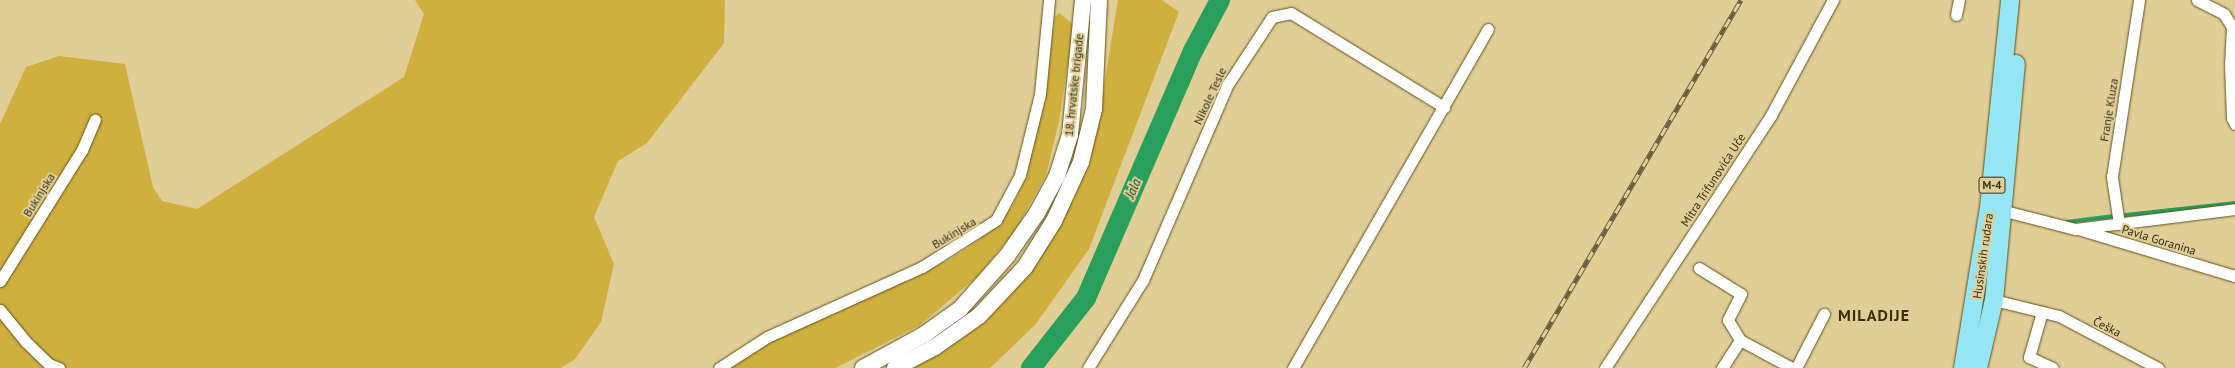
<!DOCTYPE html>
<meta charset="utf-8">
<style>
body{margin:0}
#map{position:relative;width:2235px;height:368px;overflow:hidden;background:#e0ce96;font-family:"PT Sans",sans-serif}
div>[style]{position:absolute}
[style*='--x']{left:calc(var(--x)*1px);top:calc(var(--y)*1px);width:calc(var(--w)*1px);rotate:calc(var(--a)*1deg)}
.green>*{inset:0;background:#cfaf3d}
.stream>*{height:3.5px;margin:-1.75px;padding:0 1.75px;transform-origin:1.75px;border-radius:1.75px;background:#289f5a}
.river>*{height:20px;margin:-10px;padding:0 10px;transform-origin:10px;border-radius:10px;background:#289f5a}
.roads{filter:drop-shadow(0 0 1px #62521a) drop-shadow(0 0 1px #62521a)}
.minor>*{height:11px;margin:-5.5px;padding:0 5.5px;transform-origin:5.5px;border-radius:5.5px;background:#fff}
.secondary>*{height:16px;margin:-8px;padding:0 8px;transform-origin:8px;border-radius:8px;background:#fff}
.primary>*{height:18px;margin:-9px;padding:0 9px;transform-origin:9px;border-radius:9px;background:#94e6f5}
.rail>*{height:4.5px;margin-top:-2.25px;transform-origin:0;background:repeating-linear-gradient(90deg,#e0ce96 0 9px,#685e3d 0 18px);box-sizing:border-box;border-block:1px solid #685e3d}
span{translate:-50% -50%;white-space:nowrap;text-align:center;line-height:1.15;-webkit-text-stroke:4px #e0ce96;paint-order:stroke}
.shield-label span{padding:1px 3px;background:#e0ce96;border:1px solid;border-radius:3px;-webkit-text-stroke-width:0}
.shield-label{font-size:11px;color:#362f18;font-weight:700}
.street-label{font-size:12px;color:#362f18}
.water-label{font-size:13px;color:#05351a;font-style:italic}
.district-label{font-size:16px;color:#3b2f03;font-weight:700;letter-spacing:1px}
</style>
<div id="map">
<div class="green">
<i style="clip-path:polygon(415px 0,725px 0,724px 43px,647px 143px,618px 161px,594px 217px,614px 264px,601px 322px,575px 359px,561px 368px,0 368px,0 124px,26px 67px,59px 56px,125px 64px,153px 187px,162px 201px,197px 209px,404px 77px,424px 14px)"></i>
<i style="clip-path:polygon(1118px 0,1162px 0,1179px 12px,1089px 249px,1035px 325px,990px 368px,911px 368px,1016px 286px,1053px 238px,1097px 129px)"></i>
<i style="clip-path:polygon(1059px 13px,1074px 25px,1059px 121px,1046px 175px,1015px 231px,978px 276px,919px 326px,835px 368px,727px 368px,767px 343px,947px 261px,978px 241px,1012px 207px,1025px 179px,1044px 96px,1055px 17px)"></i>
</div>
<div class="stream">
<i style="--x:2126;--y:215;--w:110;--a:-6.3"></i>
<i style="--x:2067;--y:222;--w:47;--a:-7.3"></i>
</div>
<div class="river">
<i style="--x:1031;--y:368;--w:89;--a:-51.8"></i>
<i style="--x:1086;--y:298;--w:269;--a:-66.6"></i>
<i style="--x:1193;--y:51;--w:58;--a:-62.1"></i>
</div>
<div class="roads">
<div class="minor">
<i style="--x:2197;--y:0;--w:30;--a:27"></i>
<i style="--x:2224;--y:14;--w:15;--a:58"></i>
<i style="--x:2232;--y:27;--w:37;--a:93"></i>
<i style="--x:2230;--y:64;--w:54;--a:87.9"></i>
<i style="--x:2232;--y:118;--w:7;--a:63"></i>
<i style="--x:1956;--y:15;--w:15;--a:-79"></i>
<i style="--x:1997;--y:209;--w:81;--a:14.4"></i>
<i style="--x:2075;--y:229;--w:161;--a:-7.1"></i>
<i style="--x:2119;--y:224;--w:48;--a:-98.5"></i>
<i style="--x:2112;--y:177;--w:179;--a:-81.3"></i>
<i style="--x:2078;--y:229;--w:164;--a:16.7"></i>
<i style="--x:1699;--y:268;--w:49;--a:31.8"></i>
<i style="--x:1741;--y:294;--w:29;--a:117"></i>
<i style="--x:1728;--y:320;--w:23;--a:59"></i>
<i style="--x:1740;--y:340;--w:59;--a:28.3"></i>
<i style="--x:0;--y:281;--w:155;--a:-58"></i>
<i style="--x:82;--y:150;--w:33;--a:-67"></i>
<i style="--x:1994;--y:300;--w:67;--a:13.8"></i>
<i style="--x:2059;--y:316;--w:112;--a:27.7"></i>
<i style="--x:0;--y:310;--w:40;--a:51"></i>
<i style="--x:25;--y:341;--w:33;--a:44"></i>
<i style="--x:49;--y:364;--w:11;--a:22"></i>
<i style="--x:2042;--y:312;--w:47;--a:106.1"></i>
<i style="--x:2029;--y:357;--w:26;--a:25"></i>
<i style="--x:719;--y:368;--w:57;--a:-32.9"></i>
<i style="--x:767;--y:337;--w:170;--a:-24.3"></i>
<i style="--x:922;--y:267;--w:88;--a:-32.4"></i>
<i style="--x:996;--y:220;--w:51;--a:-61.9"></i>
<i style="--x:1020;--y:175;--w:83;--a:-76.1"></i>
<i style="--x:1040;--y:94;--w:94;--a:-84.5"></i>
<i style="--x:1088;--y:368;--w:104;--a:-58"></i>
<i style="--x:1143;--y:280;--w:214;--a:-66.6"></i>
<i style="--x:1228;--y:84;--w:80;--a:-56.7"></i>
<i style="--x:1272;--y:17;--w:19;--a:-12"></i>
<i style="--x:1291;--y:13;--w:180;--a:31.6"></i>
<i style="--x:1293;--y:368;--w:391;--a:-60.1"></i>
<i style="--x:1605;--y:368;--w:303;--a:-56.7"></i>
<i style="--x:1771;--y:115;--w:131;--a:-61.7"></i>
<i style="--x:1722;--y:368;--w:33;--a:-57"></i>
<i style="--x:1796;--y:368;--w:61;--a:-62.6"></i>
</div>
<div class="secondary">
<i style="--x:863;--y:368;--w:71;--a:-28.7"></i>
<i style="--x:925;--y:334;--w:43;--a:-35.5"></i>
<i style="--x:960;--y:309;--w:71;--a:-48.4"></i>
<i style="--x:1007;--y:256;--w:52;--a:-55.1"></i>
<i style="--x:1037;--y:213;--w:42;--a:-61.6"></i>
<i style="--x:1057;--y:176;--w:43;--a:-72.4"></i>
<i style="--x:1070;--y:135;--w:136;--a:-84.5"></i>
<i style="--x:895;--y:368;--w:45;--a:-27.7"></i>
<i style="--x:935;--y:347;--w:54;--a:-35.2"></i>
<i style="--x:979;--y:316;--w:67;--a:-46.8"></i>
<i style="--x:1025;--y:267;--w:54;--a:-57.8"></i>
<i style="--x:1054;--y:221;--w:65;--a:-65.4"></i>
<i style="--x:1081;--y:162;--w:55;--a:-76.2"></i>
<i style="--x:1094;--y:109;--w:109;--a:-87.4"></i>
</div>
<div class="primary">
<i style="--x:1963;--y:368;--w:162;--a:-80.8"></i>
<i style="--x:1989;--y:208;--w:209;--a:-84.2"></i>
<i style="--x:1978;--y:368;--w:70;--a:-76.8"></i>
<i style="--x:1994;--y:300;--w:237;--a:-84.7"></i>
</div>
</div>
<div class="rail">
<i style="--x:1524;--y:368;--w:427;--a:-59.5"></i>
</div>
<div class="shield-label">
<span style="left:1992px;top:185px">M-4</span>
</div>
<div class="street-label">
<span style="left:1074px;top:85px;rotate:-84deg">18. hrvatske brigade</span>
<span style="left:1210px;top:96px;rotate:-65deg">Nikole Tesle</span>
<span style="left:2109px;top:110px;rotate:-81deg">Franje Kluza</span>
<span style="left:1713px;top:180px;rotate:-57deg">Mitra Trifunovića Uče</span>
<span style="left:39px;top:195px;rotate:-58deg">Bukinjska</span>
<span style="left:954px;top:233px;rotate:-31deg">Bukinjska</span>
<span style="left:2159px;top:240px;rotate:17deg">Pavla Goranina</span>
<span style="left:1983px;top:256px;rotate:-82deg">Husinskih rudara</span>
<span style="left:2107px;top:327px;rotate:27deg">Češka</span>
</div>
<div class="water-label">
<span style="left:1134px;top:189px;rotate:-67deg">Jala</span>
</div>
<div class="district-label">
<span style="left:1874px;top:315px">MILADIJE</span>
</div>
</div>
